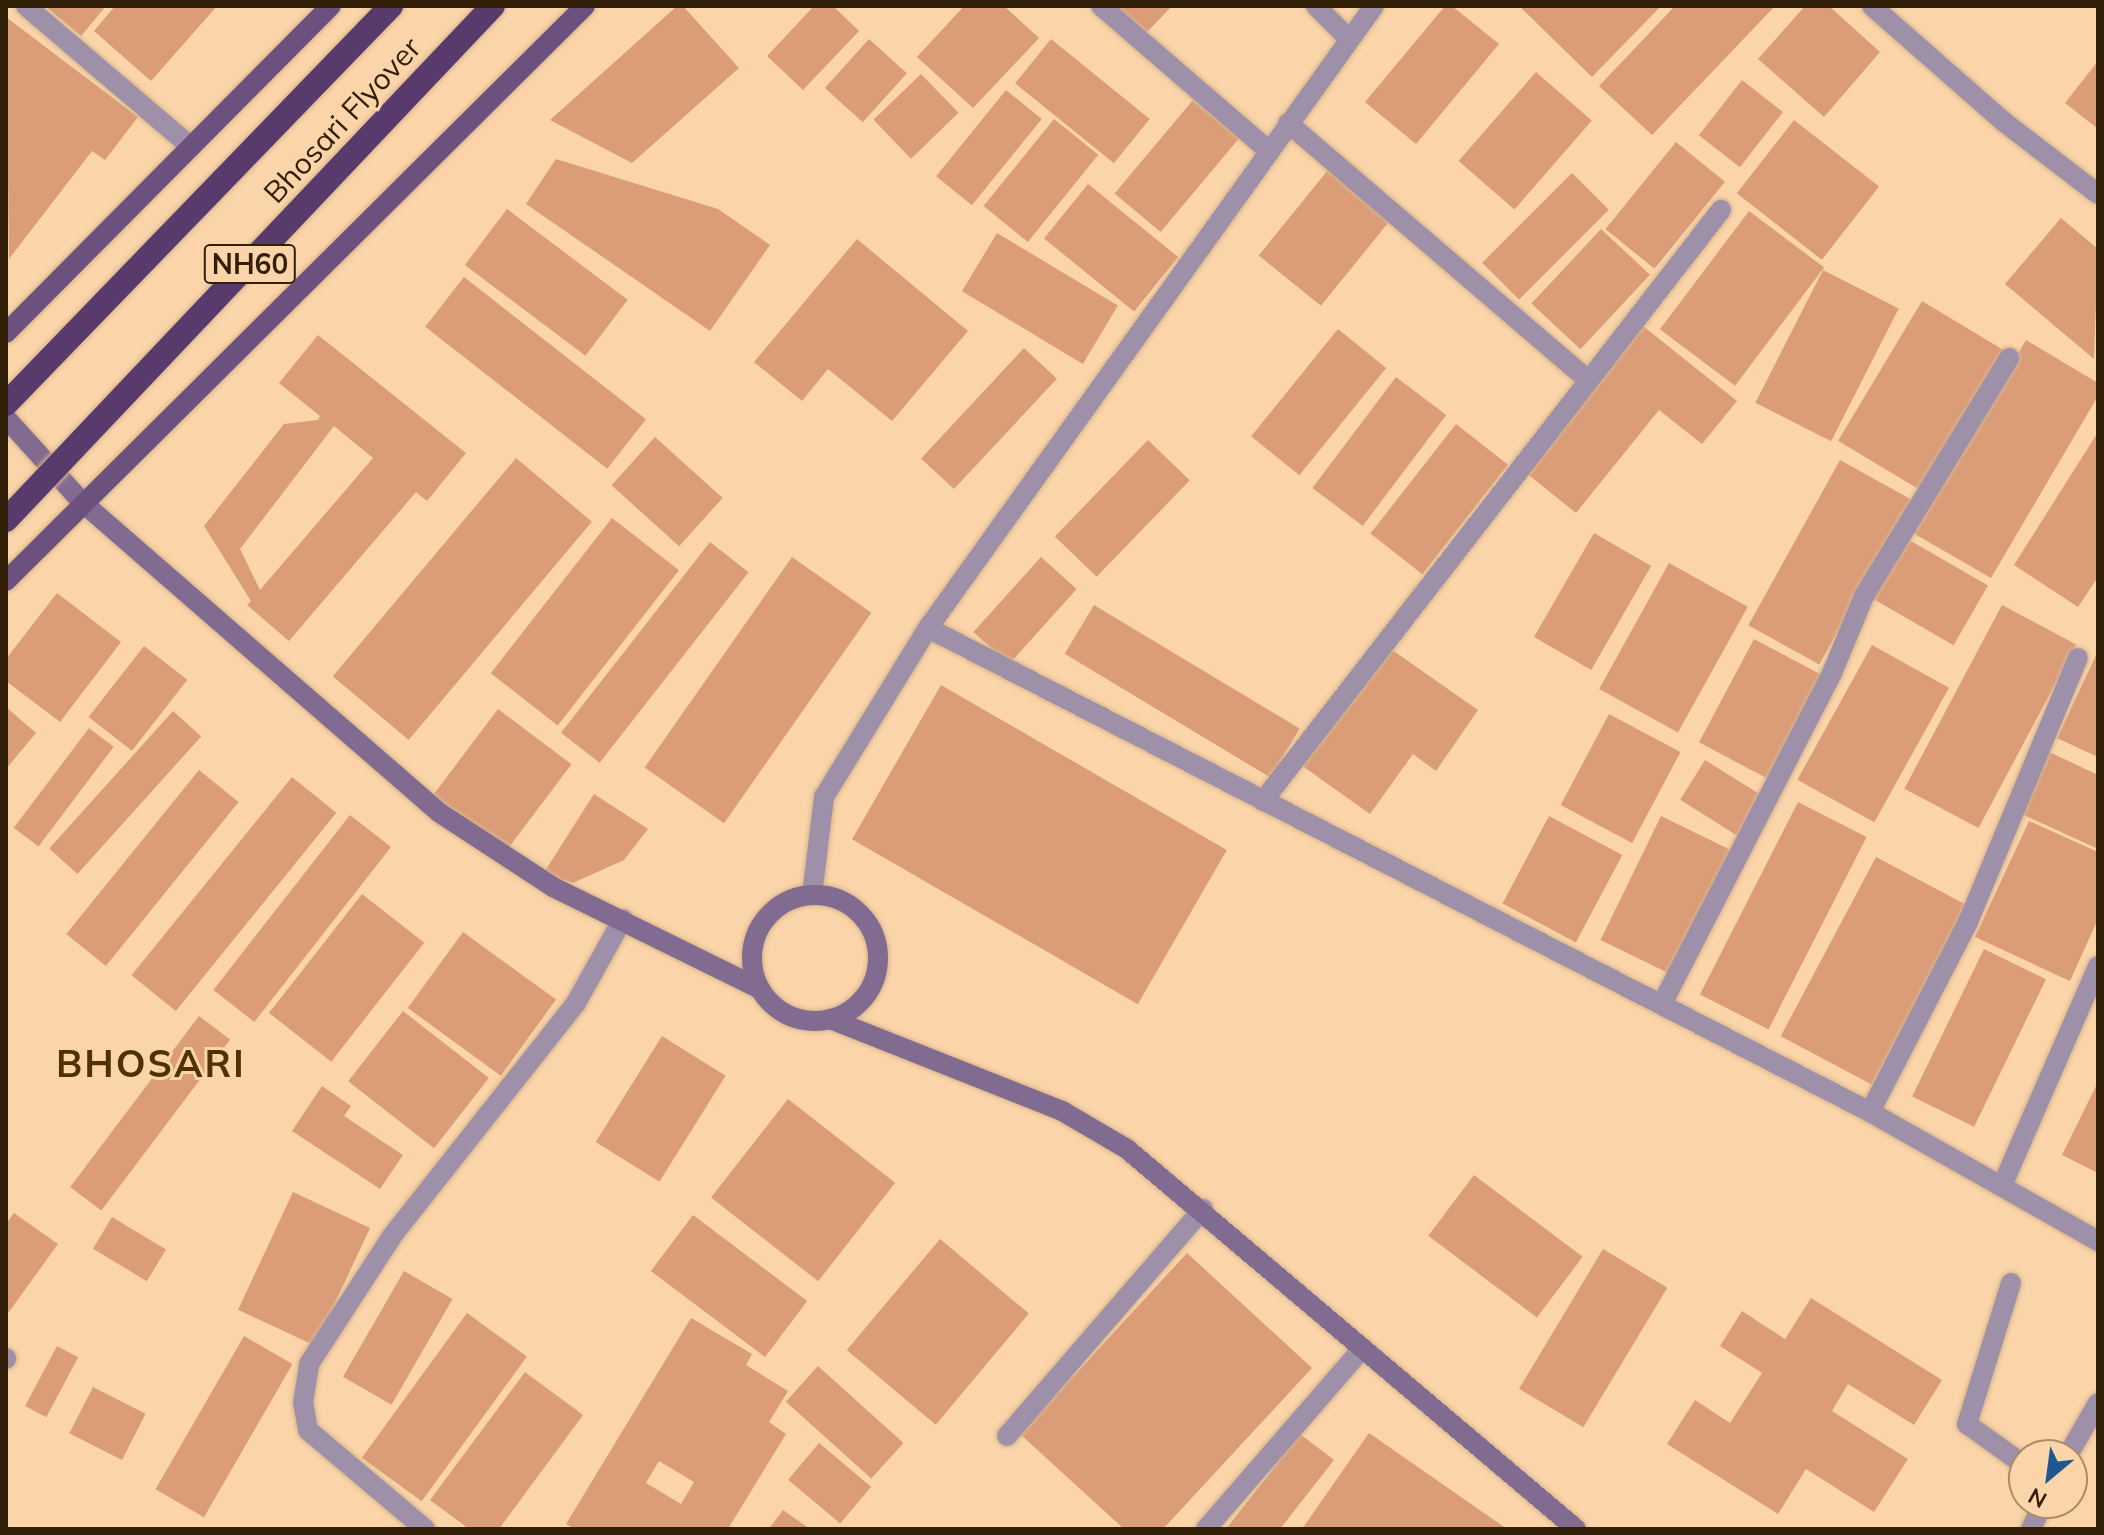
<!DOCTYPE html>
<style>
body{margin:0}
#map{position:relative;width:2104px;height:1535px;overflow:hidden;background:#fbd5a9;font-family:Mulish,sans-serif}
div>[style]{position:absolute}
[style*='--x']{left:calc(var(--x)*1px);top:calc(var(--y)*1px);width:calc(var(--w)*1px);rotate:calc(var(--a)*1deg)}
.building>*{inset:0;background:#db9c78;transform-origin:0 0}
.roads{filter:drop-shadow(0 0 2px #d7b48c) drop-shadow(0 0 2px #d7b48c)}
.lane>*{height:20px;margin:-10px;padding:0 10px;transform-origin:10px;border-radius:10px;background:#9f90aa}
.street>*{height:20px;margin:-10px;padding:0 10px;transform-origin:10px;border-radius:10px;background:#9f90aa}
.secondary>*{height:20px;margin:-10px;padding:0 10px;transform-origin:10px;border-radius:10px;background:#816b90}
.secondary>.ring{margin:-10px;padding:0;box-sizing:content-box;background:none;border:20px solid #816b90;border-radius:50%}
.primary>*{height:20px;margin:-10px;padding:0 10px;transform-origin:10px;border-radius:10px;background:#6c517e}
.highway>*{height:24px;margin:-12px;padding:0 12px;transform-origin:12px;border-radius:12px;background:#593a6d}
.bridges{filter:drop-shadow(0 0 2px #d7b48c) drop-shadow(0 0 2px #d7b48c)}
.highway-bridge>*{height:24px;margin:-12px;padding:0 12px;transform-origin:12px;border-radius:12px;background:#593a6d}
span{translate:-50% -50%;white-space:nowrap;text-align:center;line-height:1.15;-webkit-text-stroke:6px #fbd5a9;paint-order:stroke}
.shield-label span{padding:2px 6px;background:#fbd5a9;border:2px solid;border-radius:6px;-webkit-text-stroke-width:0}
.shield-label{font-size:28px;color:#311f08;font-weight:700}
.street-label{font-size:30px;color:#311f08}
.district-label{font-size:38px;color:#4f3102;font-weight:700;letter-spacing:2px}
.frame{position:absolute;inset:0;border:8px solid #311f08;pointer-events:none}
.north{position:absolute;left:2008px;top:1439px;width:80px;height:80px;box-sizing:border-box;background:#fbd5a9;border:2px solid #aa8c69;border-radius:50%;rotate:209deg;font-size:22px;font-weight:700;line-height:32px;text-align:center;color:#311f08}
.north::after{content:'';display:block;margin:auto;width:28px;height:36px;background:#1f588f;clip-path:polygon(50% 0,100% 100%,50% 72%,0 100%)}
</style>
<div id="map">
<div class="building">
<i style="clip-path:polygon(45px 6px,106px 6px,81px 36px)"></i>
<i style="clip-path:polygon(115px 6px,217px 6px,151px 81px,94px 31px)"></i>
<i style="clip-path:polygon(677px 6px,683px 6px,739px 68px,632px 163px,550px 120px)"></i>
<i style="clip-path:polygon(814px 6px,833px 6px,859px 31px,803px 90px,767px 56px)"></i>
<i style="clip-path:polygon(964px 6px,1004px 6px,1039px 38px,973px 108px,917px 57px)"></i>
<i style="clip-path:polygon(1113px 6px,1172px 6px,1143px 36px)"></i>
<i style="clip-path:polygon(1445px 6px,1452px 6px,1499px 44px,1416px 144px,1365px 102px)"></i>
<i style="clip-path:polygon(1519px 6px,1661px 6px,1592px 77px)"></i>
<i style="clip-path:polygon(1675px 6px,1775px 6px,1652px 135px,1599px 86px)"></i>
<i style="clip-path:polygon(1805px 6px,1829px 6px,1880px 52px,1824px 117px,1758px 59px)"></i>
<i style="clip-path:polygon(6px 17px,138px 117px,105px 160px,92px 151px,9px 259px)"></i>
<i style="left:869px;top:39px;width:51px;height:66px;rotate:42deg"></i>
<i style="left:1051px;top:39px;width:127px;height:57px;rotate:39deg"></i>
<i style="clip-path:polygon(2098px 61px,2098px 129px,2065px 103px)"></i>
<i style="left:1536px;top:72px;width:74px;height:118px;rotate:41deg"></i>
<i style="left:921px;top:74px;width:54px;height:66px;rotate:46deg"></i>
<i style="left:1742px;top:80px;width:52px;height:70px;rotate:38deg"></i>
<i style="left:1006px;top:90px;width:46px;height:111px;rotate:39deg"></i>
<i style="left:1193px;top:100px;width:60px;height:122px;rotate:40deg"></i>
<i style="left:1054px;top:119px;width:57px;height:112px;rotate:39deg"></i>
<i style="left:1794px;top:120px;width:108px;height:93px;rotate:38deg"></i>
<i style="left:1676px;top:142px;width:63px;height:112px;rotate:39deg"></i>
<i style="clip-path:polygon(556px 159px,718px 209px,770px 245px,710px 331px,526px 204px)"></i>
<i style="left:1328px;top:170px;width:80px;height:110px;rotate:39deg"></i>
<i style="left:1572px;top:173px;width:52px;height:127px;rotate:45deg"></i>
<i style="left:1088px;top:184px;width:116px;height:70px;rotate:39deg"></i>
<i style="left:507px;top:209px;width:151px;height:70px;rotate:37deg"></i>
<i style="left:1749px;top:211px;width:94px;height:148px;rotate:37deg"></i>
<i style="clip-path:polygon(2061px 218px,2098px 249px,2094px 359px,2005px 284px)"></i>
<i style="left:1601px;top:229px;width:67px;height:102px;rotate:43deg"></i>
<i style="left:997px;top:233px;width:141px;height:68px;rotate:31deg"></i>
<i style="clip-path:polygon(857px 239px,968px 331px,892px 421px,828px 369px,802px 401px,754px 362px)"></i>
<i style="left:1823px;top:270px;width:85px;height:149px;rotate:27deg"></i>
<i style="left:464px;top:277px;width:231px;height:63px;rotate:38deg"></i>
<i style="left:1922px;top:301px;width:98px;height:163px;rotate:31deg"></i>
<i style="clip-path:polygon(1643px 326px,1737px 401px,1702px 444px,1659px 410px,1576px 513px,1525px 472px)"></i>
<i style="left:1338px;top:329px;width:62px;height:138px;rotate:39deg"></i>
<i style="clip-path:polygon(evenodd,318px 335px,466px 453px,427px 501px,416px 492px,289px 641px,247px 605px,251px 601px,204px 526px,284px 424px,318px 420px,320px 416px,279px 383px,318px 335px,334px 426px,373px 458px,260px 590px,240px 549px,334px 426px)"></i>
<i style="clip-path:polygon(2026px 340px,2098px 383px,2098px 396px,1991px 578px,1913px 533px)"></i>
<i style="left:1024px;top:348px;width:45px;height:151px;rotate:43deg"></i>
<i style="left:1396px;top:377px;width:63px;height:139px;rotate:37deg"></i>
<i style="left:1456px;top:424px;width:66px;height:139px;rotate:38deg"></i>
<i style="clip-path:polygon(2098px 432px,2098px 577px,2078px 607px,2014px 565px)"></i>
<i style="left:655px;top:437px;width:91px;height:65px;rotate:42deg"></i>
<i style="left:1148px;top:440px;width:58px;height:134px;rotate:44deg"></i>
<i style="left:516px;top:458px;width:99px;height:285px;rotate:40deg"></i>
<i style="left:1840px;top:460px;width:81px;height:189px;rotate:29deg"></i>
<i style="left:612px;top:518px;width:85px;height:197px;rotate:38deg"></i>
<i style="left:1594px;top:533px;width:66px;height:120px;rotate:30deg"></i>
<i style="left:1904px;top:537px;width:97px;height:69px;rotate:30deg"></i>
<i style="left:710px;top:542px;width:49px;height:242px;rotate:38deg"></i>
<i style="left:792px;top:557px;width:97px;height:257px;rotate:35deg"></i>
<i style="left:1041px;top:557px;width:48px;height:101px;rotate:42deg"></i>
<i style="left:1669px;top:563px;width:90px;height:144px;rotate:29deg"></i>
<i style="clip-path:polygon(57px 593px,121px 642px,60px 722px,6px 681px,6px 659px)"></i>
<i style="left:1094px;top:605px;width:240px;height:57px;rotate:31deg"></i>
<i style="left:2002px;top:605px;width:84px;height:208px;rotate:28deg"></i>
<i style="left:1754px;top:639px;width:80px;height:117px;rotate:28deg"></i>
<i style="clip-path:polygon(1385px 645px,1478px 710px,1436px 771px,1413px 754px,1370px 814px,1301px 765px)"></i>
<i style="left:1872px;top:645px;width:88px;height:154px;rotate:29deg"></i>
<i style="left:144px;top:646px;width:55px;height:90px;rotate:38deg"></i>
<i style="clip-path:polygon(2098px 651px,2098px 757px,2057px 738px)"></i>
<i style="left:941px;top:685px;width:330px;height:178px;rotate:30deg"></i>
<i style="clip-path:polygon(6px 707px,36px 733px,6px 769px)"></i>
<i style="left:498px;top:709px;width:92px;height:107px;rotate:37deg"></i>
<i style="left:173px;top:711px;width:38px;height:185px;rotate:42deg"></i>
<i style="left:1609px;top:714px;width:81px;height:103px;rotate:28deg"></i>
<i style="left:89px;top:728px;width:31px;height:125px;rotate:37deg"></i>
<i style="clip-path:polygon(2045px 750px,2098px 775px,2098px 849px,2017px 812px)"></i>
<i style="left:1705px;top:760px;width:68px;height:47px;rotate:32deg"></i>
<i style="left:199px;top:770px;width:51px;height:211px;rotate:39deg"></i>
<i style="left:292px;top:777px;width:57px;height:255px;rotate:39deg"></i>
<i style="clip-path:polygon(594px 794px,648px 829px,624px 860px,573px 883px,543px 874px)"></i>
<i style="left:1798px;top:802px;width:77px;height:216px;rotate:27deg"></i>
<i style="left:350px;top:815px;width:52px;height:222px;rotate:38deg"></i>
<i style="left:1549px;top:816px;width:83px;height:99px;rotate:28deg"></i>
<i style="left:1661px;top:816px;width:81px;height:138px;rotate:26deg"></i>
<i style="clip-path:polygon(2029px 821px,2098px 852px,2098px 919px,2070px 981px,1975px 937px)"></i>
<i style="left:1876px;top:857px;width:103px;height:203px;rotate:28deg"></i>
<i style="left:362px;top:894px;width:79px;height:151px;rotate:38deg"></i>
<i style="left:463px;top:932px;width:115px;height:94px;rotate:36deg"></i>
<i style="left:1984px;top:949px;width:69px;height:164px;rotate:26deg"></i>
<i style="left:403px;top:1011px;width:109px;height:89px;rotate:38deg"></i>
<i style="left:199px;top:1016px;width:39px;height:214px;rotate:37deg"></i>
<i style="left:662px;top:1036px;width:75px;height:125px;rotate:32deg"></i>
<i style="clip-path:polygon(2098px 1082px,2098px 1173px,2062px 1155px)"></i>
<i style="clip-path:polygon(322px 1086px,351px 1106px,344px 1116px,403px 1155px,380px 1189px,292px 1131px)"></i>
<i style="left:788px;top:1099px;width:136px;height:125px;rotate:38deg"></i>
<i style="left:1474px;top:1175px;width:136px;height:76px;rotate:37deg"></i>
<i style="left:293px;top:1192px;width:85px;height:130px;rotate:25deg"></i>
<i style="clip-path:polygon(14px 1213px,58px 1244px,6px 1316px,6px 1224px)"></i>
<i style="left:693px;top:1215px;width:143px;height:70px;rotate:37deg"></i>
<i style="left:112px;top:1217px;width:63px;height:37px;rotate:31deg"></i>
<i style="left:940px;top:1239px;width:116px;height:145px;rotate:40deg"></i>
<i style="left:1603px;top:1249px;width:75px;height:163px;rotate:31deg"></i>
<i style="clip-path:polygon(1187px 1253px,1312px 1368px,1163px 1529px,1124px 1529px,1020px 1434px)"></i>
<i style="left:404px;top:1271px;width:56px;height:122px;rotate:30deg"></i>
<i style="clip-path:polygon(1811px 1298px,1942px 1380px,1914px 1425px,1848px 1384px,1832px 1411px,1908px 1459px,1874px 1512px,1806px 1469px,1778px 1514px,1667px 1444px,1695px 1400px,1730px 1423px,1762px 1373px,1720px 1346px,1742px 1311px,1785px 1339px)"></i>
<i style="left:467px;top:1313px;width:74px;height:179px;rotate:36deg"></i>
<i style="clip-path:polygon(evenodd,691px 1318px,752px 1354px,746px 1365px,788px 1391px,769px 1422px,786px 1434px,728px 1529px,575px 1529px,566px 1524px,691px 1318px,659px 1461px,694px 1482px,681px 1504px,646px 1483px,659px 1461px)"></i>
<i style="left:244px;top:1336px;width:56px;height:177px;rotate:30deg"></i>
<i style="left:57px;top:1346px;width:24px;height:68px;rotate:28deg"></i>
<i style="left:818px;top:1366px;width:115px;height:48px;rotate:42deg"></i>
<i style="clip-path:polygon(525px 1372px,583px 1415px,499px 1529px,469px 1529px,430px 1500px)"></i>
<i style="left:93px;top:1387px;width:59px;height:52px;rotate:27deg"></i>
<i style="clip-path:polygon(1369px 1433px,1507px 1529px,1302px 1529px)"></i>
<i style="clip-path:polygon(1300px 1434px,1334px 1460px,1280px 1529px,1226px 1529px)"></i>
<i style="left:819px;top:1443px;width:68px;height:48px;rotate:40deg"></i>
<i style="clip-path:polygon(783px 1510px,810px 1529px,769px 1529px)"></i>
</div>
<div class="roads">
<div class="lane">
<i style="--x:1101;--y:6;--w:222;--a:40.8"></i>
<i style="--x:1316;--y:6;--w:47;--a:45"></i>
<i style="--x:2011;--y:1283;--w:148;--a:107.3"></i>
<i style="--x:1967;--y:1424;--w:70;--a:35.7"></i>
<i style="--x:2068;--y:1455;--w:60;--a:-60"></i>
<i style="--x:2031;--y:1529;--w:29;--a:-65"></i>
</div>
<div class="street">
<i style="--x:26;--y:6;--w:217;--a:40.5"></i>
<i style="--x:1872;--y:6;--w:176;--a:41.3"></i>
<i style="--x:2004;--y:122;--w:118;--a:37.5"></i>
<i style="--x:1288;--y:123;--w:396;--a:40.6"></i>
<i style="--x:928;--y:628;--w:1059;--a:27.19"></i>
<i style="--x:1870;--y:1112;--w:262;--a:29.5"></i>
<i style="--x:1263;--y:801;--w:748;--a:-52.23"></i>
<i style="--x:812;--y:895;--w:99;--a:-83"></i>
<i style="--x:824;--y:797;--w:198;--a:-58.4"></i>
<i style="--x:928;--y:628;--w:765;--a:-54.36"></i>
<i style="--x:1662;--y:1004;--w:372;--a:-62.8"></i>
<i style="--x:1832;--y:673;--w:83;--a:-67.4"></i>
<i style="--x:1864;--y:596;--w:279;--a:-58.6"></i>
<i style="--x:1870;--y:1112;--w:214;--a:-62.7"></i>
<i style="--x:1968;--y:922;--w:286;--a:-67.4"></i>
<i style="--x:2002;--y:1186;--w:240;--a:-66.4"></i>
<i style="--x:6;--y:1358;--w:1;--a:90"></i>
<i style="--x:1007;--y:1436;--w:300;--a:-49.2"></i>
<i style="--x:425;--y:1529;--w:153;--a:-139.8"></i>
<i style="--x:308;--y:1430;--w:27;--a:-100"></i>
<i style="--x:303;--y:1403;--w:39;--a:-81"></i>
<i style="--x:309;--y:1364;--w:153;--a:-57"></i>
<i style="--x:392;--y:1236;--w:297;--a:-51.7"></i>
<i style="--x:576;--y:1003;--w:96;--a:-60.8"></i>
<i style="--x:1206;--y:1529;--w:238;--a:-49.1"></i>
</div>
<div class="secondary">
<i style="--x:6;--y:418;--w:113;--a:47.9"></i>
<i style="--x:82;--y:502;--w:474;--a:41"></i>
<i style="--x:440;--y:813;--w:135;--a:33.2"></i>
<i style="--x:553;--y:887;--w:231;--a:26.2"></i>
<i class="ring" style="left:752px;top:895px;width:106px;height:106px"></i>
<i style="--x:830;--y:1019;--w:250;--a:21.6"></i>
<i style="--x:1062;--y:1111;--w:75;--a:30.3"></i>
<i style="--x:1127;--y:1149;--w:588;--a:40.24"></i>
</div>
<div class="primary">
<i style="--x:6;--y:333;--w:461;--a:-45.2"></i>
<i style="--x:6;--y:581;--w:816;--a:-44.8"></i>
</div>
<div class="highway">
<i style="--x:6;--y:404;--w:554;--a:-45.95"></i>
</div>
</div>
<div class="bridges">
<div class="highway-bridge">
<i style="--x:6;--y:520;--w:708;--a:-46.55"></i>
</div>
</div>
<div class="shield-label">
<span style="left:250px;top:264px">NH60</span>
</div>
<div class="street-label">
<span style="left:342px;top:120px;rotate:-47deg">Bhosari Flyover</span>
</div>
<div class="district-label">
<span style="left:151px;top:1064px">BHOSARI</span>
</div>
<div class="frame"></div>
<div class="north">N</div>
</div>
